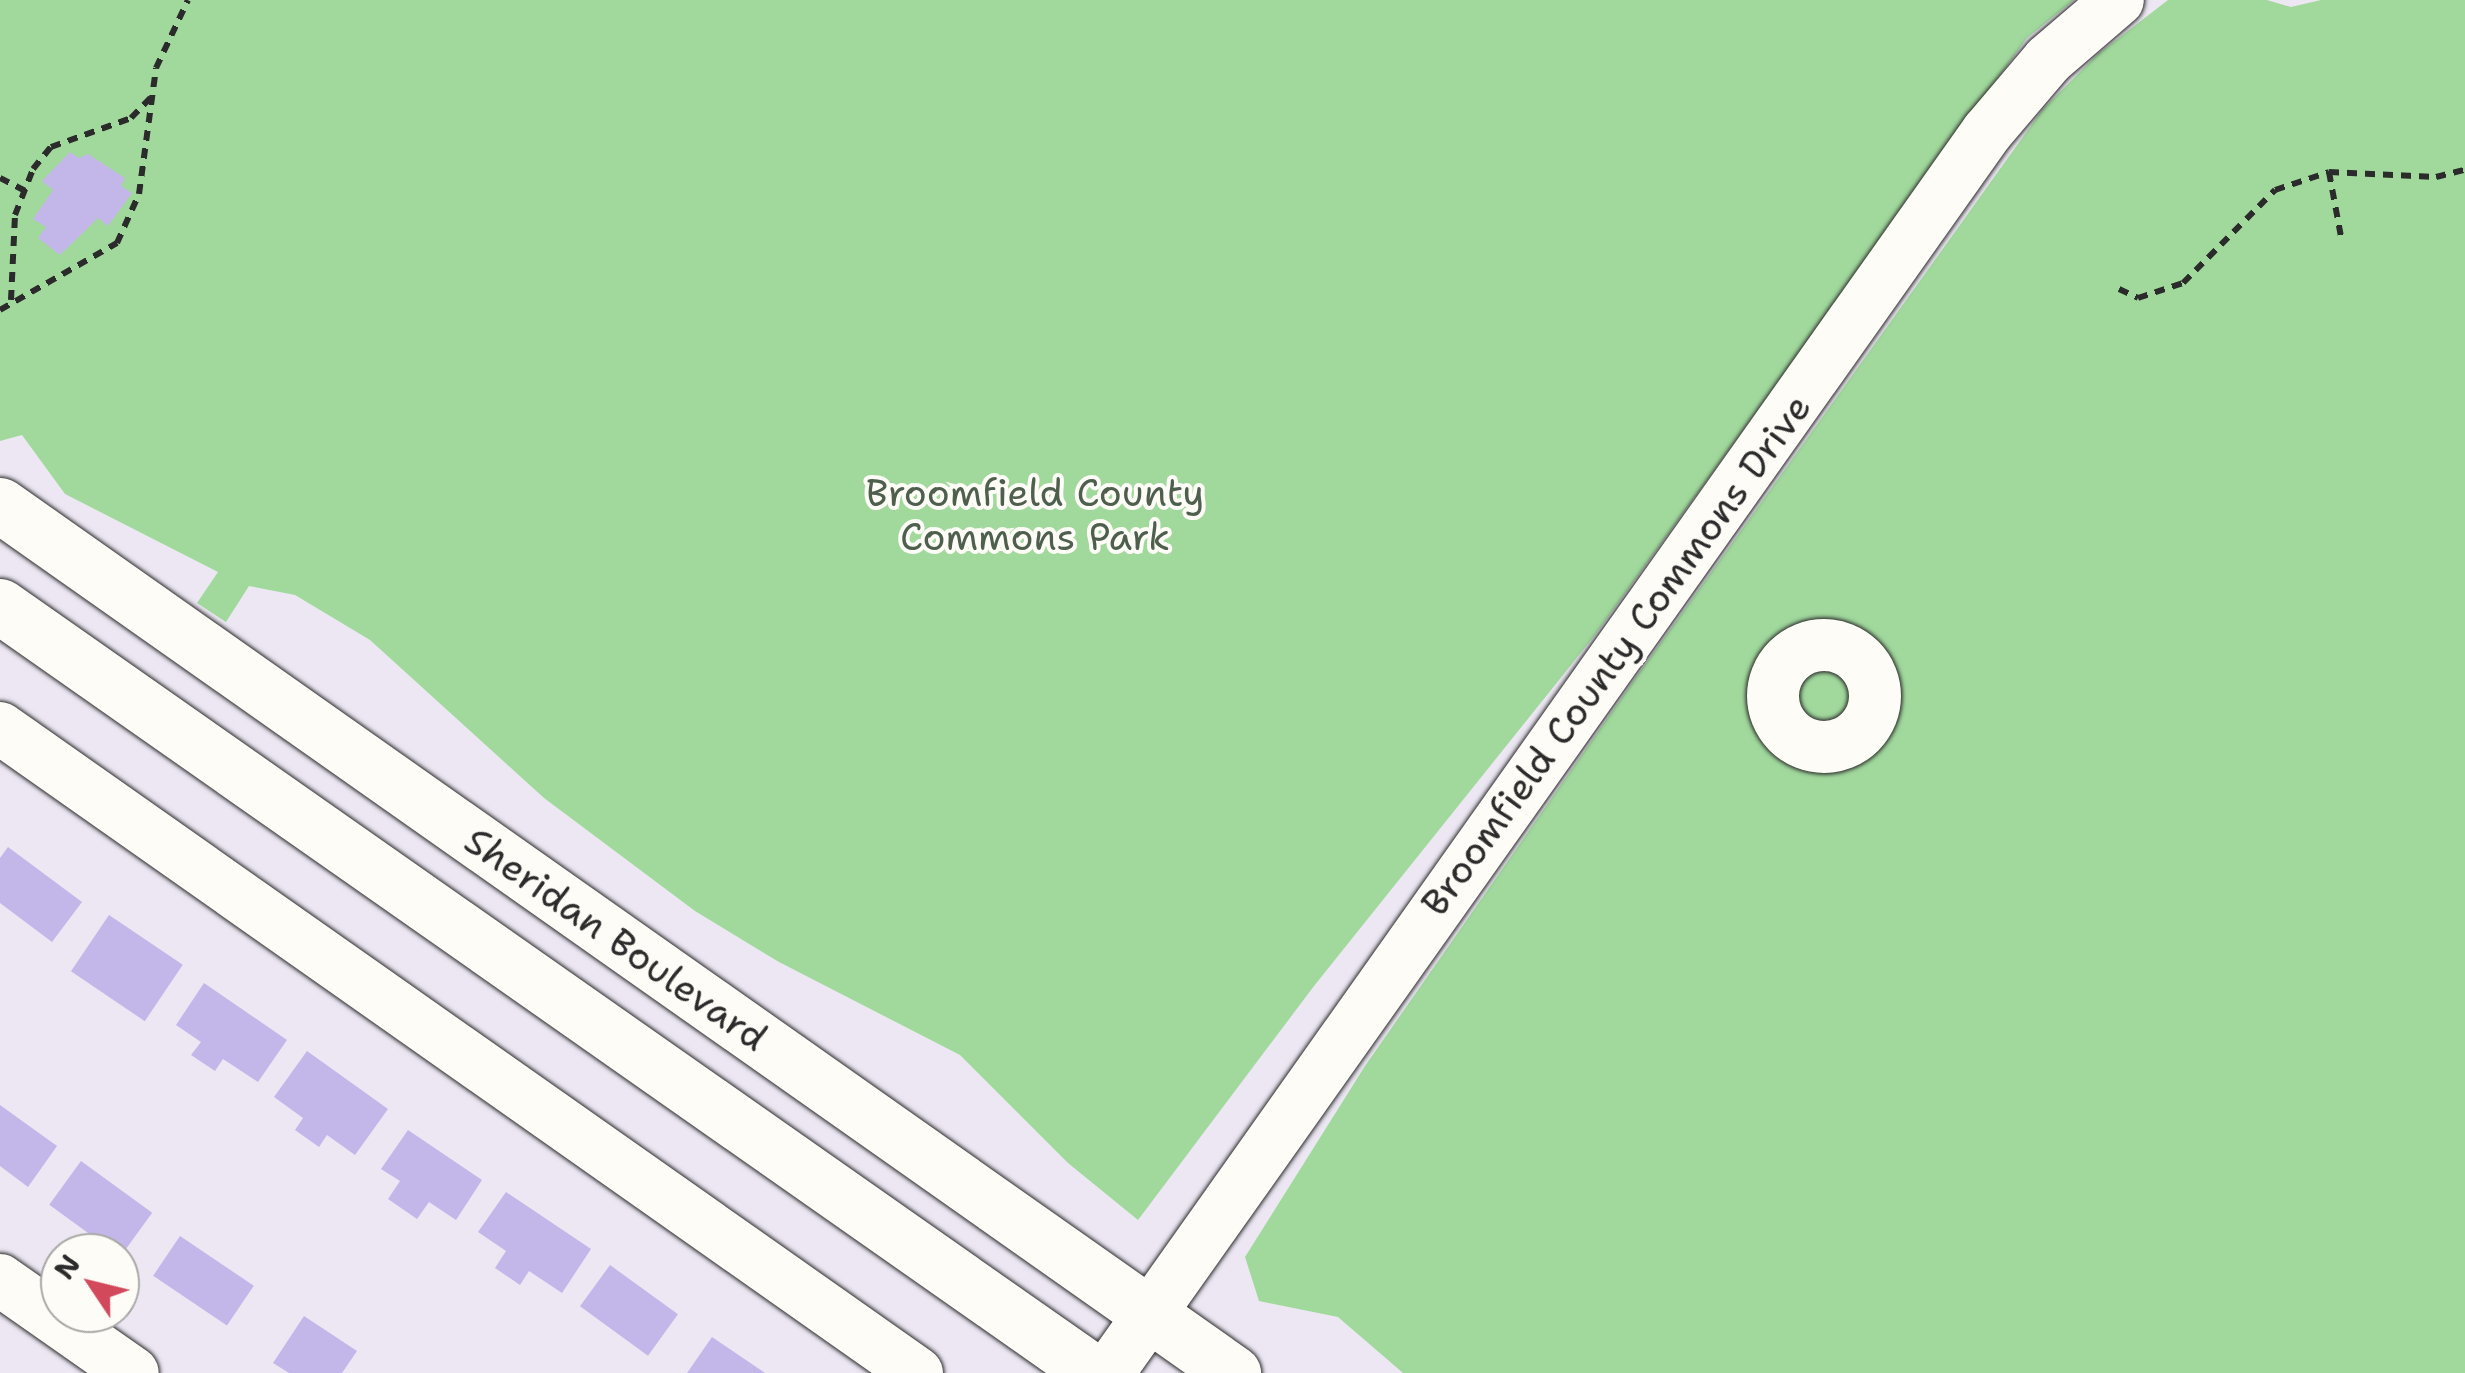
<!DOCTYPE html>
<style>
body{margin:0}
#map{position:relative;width:2465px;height:1373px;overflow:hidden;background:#ece7f3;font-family:"Shantell Sans",sans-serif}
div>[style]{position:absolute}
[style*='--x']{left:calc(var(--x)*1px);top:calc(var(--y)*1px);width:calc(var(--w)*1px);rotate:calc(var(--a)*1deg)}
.green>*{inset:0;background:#a1d99d}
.building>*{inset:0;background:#c3b7e9;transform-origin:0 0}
.path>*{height:6px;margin-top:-3px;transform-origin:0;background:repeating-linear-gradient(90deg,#2b2b2b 0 10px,transparent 0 18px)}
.roads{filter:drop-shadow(0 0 2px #2b2b2b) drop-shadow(0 0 2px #2b2b2b)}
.minor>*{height:52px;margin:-26px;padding:0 26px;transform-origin:26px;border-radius:26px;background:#fdfcf7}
.minor>.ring{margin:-26px;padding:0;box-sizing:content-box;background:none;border:52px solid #fdfcf7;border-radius:50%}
.major>*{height:55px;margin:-27.5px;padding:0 27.5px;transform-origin:27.5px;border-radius:27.5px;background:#fdfcf7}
span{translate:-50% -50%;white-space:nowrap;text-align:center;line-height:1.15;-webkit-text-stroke:8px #fdfcf7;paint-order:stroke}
.park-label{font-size:38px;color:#4e5f4d}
.street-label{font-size:38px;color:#2b2b2b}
.north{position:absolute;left:40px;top:1233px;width:100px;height:100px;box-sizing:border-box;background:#fdfcf7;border:2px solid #a9a8a5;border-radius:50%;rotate:305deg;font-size:28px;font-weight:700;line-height:40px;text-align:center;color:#2b2b2b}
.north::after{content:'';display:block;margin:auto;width:35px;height:45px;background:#d1495b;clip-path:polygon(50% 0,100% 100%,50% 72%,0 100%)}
</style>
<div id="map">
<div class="green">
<i style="clip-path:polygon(0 0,2074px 0,2027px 38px,1595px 635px,1314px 986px,1138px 1220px,1068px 1163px,960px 1055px,779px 962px,695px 911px,544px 798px,370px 640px,295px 595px,249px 586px,226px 622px,197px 603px,218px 572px,65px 494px,22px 435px,0 441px)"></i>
<i style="clip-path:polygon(2168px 0,2267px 0,2291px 7px,2321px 0,2465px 0,2465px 1373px,1403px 1373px,1338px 1317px,1259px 1301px,1245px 1257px,1365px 1066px,1634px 680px,2043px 109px,2098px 54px)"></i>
</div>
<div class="building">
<i style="clip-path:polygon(70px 152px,79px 158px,88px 154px,125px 178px,121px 186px,132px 193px,108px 226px,98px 218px,60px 255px,38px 238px,46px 227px,33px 219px,53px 190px,42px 181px)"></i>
<i style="clip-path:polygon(8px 847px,82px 902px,52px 942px,0 903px,0 858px)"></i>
<i style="left:109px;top:915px;width:89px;height:68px;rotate:34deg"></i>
<i style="clip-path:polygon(204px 983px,287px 1040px,258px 1082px,223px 1059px,215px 1071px,191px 1055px,201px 1042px,176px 1025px)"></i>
<i style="clip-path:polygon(307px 1051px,388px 1109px,355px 1155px,327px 1135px,319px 1147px,295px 1130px,303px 1118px,274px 1097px)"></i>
<i style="clip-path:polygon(0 1105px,57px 1146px,28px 1187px,0 1166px)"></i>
<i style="clip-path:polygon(408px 1130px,482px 1180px,456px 1220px,429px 1202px,417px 1219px,388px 1199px,400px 1181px,381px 1169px)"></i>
<i style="left:81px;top:1161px;width:88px;height:54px;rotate:36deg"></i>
<i style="clip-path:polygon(506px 1192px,591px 1249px,562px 1293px,529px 1271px,520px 1285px,495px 1268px,506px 1251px,478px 1232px)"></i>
<i style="left:180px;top:1236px;width:89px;height:48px;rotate:34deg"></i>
<i style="left:610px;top:1265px;width:84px;height:51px;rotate:36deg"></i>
<i style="clip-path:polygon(304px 1316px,357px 1351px,342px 1373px,289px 1373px,273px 1363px)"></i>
<i style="clip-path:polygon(712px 1337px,765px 1373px,687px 1373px)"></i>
</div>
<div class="path">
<i style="--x:2329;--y:172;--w:71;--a:79.5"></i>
<i style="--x:0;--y:178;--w:28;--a:27"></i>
<i style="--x:2119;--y:289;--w:21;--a:25"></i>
<i style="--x:2138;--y:298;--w:47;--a:-18.4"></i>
<i style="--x:2183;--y:283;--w:131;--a:-45.3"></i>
<i style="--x:2275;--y:190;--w:57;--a:-18.4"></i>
<i style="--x:2329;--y:172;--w:107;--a:2.7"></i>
<i style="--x:2436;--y:177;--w:30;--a:-14"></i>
<i style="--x:11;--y:300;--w:85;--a:-87.3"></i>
<i style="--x:15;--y:215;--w:49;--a:-68.6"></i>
<i style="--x:33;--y:169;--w:28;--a:-51"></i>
<i style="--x:51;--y:147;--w:85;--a:-19.9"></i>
<i style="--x:131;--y:118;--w:30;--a:-46"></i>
<i style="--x:0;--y:310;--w:135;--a:-29.8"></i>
<i style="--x:117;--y:243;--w:54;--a:-65.8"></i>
<i style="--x:139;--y:194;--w:127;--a:-82.3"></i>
<i style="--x:156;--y:68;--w:75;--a:-64.8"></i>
</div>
<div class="roads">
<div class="minor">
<i class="ring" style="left:1773px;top:645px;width:50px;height:50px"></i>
<i style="--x:0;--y:728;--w:1121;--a:35.12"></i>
<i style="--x:0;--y:1280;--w:162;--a:35"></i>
<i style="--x:1108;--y:1373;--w:1521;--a:-54.69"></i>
<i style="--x:1987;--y:132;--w:94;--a:-49.7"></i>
<i style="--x:2048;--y:60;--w:92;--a:-40.6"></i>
</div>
<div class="major">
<i style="--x:0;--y:505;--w:1508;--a:35.14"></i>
<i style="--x:0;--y:606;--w:1336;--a:35.03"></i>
</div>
</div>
<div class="park-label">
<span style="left:1035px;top:515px">Broomfield County<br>Commons Park</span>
</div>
<div class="street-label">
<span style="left:1616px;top:655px;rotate:-54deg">Broomfield County Commons Drive</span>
<span style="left:616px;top:939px;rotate:35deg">Sheridan Boulevard</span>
</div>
<div class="north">N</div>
</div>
